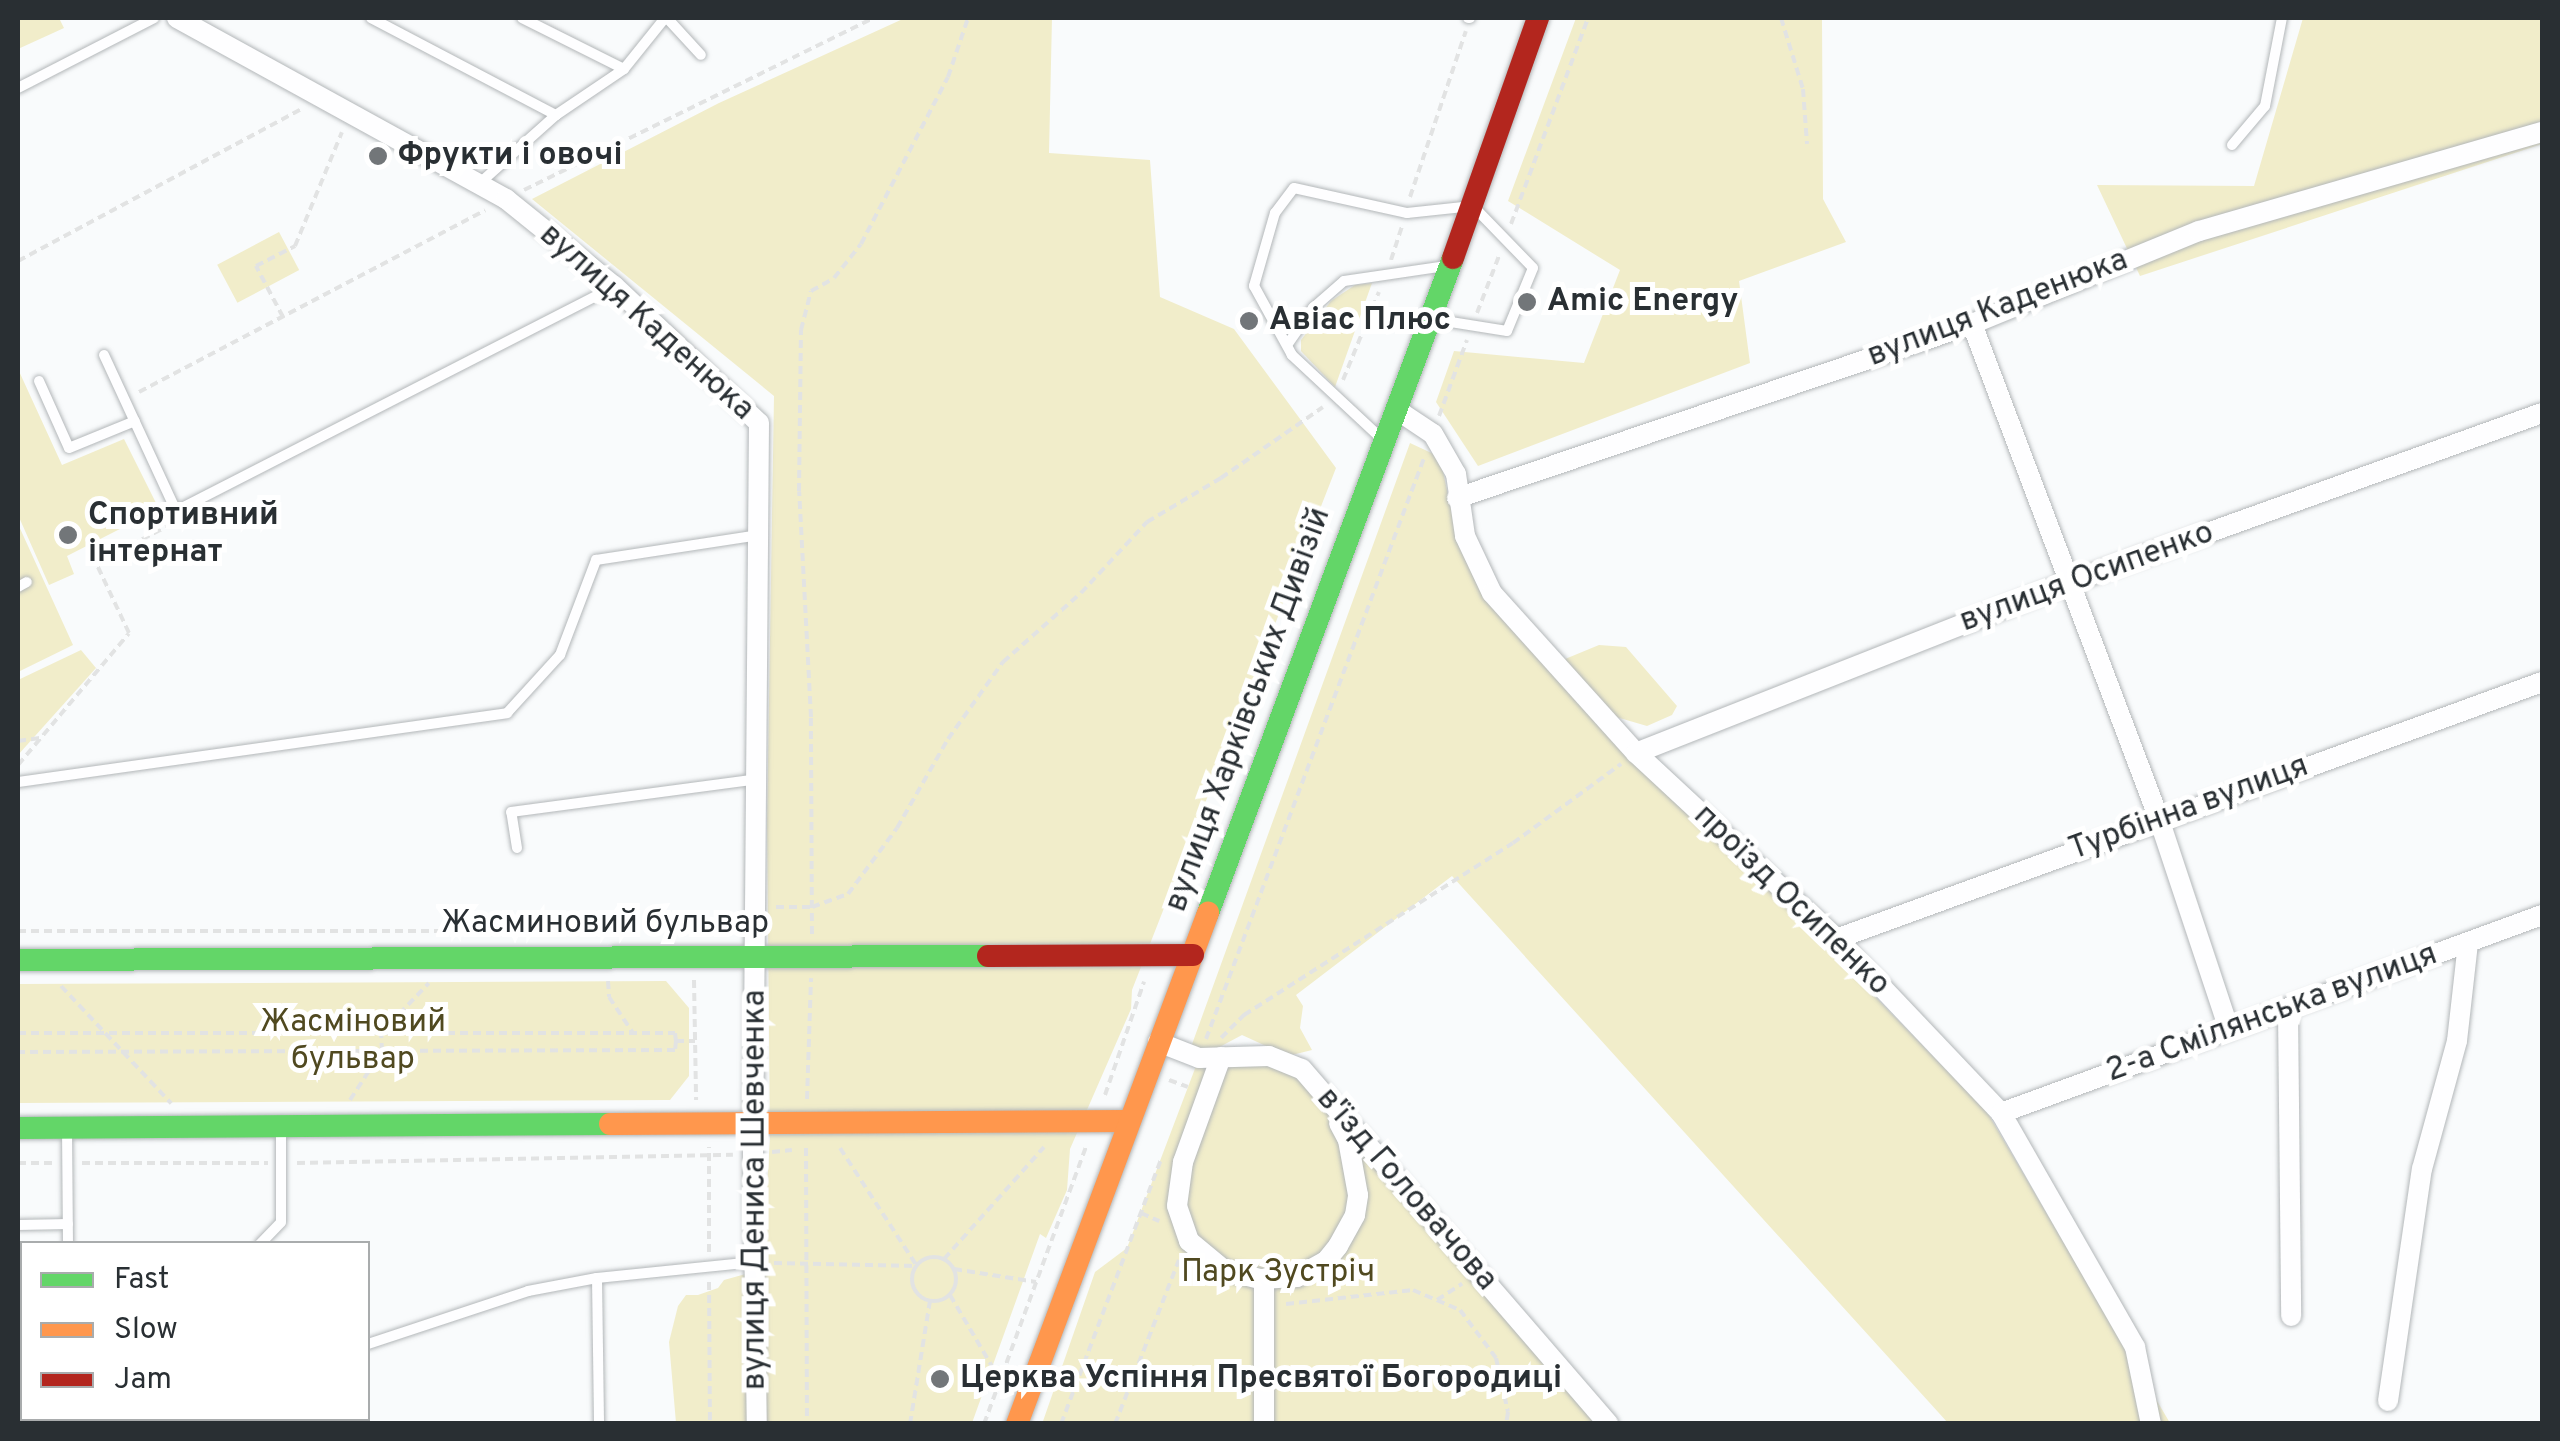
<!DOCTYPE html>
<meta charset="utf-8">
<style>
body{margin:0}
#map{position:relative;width:2560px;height:1441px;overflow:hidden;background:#f9fbfc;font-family:Overpass,sans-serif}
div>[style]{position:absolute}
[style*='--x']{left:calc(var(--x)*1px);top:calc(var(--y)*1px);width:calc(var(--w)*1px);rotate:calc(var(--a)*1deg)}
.green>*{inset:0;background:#f1edca;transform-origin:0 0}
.path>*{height:4px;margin-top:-2px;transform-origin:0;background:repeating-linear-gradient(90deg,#e2e3e3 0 8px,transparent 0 13px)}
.path>.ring{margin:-2px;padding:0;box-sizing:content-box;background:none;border:4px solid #e2e3e3;border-radius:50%}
.roads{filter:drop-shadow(0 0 2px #b3b7b9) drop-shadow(0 0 2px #b3b7b9)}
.lane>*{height:10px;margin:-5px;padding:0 5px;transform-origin:5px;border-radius:5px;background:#fefeff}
.street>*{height:20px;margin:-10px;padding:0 10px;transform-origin:10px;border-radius:10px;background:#fefeff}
.fast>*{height:22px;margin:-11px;padding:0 11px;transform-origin:11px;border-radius:11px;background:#63d668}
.slow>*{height:22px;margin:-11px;padding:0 11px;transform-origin:11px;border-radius:11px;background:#ff974d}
.jam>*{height:22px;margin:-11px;padding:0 11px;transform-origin:11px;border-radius:11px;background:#b3261e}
.dots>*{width:28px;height:28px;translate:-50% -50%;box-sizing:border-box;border:5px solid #fff;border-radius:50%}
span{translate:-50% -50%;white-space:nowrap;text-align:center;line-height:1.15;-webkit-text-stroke:10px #fff;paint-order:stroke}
.poi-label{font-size:32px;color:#292f33;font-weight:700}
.left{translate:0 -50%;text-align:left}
.street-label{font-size:32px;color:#292f33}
.park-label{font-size:32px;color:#504920}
.frame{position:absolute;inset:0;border:20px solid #292f33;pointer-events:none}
.legend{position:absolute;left:20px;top:1241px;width:350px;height:180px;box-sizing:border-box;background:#fff;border:2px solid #a9acad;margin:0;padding:12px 18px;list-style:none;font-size:30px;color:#292f33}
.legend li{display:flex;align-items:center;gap:20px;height:50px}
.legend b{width:50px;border:2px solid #a9acad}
</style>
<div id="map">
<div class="green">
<i style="clip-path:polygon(18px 18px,59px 18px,64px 28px,18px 49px)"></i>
<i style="clip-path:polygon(905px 18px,1052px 18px,1049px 153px,1150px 160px,1160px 297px,1234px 329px,1336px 468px,1132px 990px,1131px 1009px,1070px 1149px,1067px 1190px,1046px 1238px,1040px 1234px,972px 1423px,676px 1423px,669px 1342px,678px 1306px,686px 1295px,698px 1295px,718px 1288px,724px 1280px,760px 1270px,763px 1254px,770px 1137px,767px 823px,774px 396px,532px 199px,719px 103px)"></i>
<i style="clip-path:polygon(1576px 18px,1822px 18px,1823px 199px,1846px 242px,1739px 281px,1750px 363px,1478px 466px,1436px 402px,1454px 351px,1584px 363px,1620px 270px,1508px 201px)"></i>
<i style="clip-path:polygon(2303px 18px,2542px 18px,2542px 144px,2140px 276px,2097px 185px,2254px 186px)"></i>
<i style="left:279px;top:232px;width:43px;height:70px;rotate:62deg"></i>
<i style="clip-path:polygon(1372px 283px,1335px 387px,1301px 351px,1301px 340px,1331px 301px,1355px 285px)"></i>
<i style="clip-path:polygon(18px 369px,62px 465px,124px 439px,159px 509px,67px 556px,74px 574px,49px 585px,18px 515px)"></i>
<i style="clip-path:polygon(1410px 443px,1440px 457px,1454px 524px,1553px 664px,1599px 645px,1626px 647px,1677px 706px,1672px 715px,1647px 726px,1599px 712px,1987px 1112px,2170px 1423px,1948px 1423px,1452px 876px,1296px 995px,1303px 1006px,1300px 1028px,1312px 1050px,1288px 1056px,1242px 1035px,1212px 1051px,1191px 1047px)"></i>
<i style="clip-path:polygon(18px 524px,73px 645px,18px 672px)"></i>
<i style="clip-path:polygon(81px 650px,96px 668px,18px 755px,18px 680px)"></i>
<i style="clip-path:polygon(666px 981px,689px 1008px,689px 1076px,670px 1100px,18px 1103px,18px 984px)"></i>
<i style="clip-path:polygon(1199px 1058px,1302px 1070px,1608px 1424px,1042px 1424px,1095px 1272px,1127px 1248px)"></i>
</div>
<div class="path">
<i style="--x:1781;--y:18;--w:74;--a:72.8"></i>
<i style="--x:1803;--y:89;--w:55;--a:85.8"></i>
<i style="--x:524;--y:190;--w:390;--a:-26.2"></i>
<i style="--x:1410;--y:197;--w:175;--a:-71.4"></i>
<i style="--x:1511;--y:224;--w:220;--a:-69.5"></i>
<i style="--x:1391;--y:260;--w:36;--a:-72"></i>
<i style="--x:18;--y:261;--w:320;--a:-28.2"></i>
<i style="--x:1477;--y:313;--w:61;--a:-68.9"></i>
<i style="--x:283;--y:317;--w:58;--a:-117.9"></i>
<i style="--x:256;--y:266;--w:44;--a:-27.1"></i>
<i style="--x:295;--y:246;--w:123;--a:-67.6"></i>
<i style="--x:1343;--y:380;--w:95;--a:-67.8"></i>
<i style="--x:139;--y:392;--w:391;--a:-27.7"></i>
<i style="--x:1439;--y:416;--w:81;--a:-69.8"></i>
<i style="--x:18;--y:741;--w:22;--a:-8"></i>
<i style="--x:18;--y:765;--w:172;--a:-49.9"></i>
<i style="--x:129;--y:633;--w:77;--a:-115.2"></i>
<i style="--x:96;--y:563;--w:83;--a:-27.2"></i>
<i style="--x:776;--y:907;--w:36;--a:0"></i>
<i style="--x:812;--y:907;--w:38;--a:-20"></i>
<i style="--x:848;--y:894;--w:82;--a:-53.4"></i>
<i style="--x:897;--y:828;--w:103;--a:-60.2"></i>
<i style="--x:948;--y:739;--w:95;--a:-54.5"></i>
<i style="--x:1003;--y:662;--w:104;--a:-41.5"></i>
<i style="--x:1081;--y:593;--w:97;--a:-47.1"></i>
<i style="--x:1147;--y:522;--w:86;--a:-30.7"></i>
<i style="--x:1221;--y:478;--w:124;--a:-34.8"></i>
<i style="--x:18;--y:931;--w:428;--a:0"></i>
<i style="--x:812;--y:934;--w:217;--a:-90.3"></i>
<i style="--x:811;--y:717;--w:226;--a:-93"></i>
<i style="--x:799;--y:491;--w:161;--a:-89.3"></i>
<i style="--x:801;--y:330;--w:40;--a:-75.6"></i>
<i style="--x:811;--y:291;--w:26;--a:-29"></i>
<i style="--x:834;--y:278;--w:43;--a:-51.5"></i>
<i style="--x:861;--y:244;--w:188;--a:-62.5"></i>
<i style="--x:948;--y:77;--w:62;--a:-71.3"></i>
<i style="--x:694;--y:980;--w:120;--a:89"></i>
<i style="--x:608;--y:981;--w:16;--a:86"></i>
<i style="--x:609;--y:997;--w:43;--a:56.3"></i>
<i style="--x:61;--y:986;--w:161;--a:46.8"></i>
<i style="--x:18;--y:1033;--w:657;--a:0"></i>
<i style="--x:675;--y:1033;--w:8;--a:83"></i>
<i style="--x:676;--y:1041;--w:9;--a:96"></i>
<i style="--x:675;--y:1050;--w:657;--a:179.83"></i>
<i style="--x:1221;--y:1038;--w:33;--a:-45"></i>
<i style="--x:1244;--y:1015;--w:319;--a:-32.6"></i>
<i style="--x:1513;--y:843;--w:134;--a:-36.2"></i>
<i style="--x:1206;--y:1039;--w:621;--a:-69.43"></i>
<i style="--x:676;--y:1041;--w:19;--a:0"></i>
<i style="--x:1169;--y:1080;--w:20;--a:20"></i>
<i style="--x:1105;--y:1095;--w:120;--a:-71"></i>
<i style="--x:807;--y:1099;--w:121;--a:-88.1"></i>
<i style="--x:350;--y:1100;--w:59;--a:-56.9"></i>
<i style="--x:382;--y:1051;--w:18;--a:-93"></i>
<i style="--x:381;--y:1033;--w:69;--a:-46.2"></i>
<i style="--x:806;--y:1148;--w:276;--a:89.8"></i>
<i style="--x:840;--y:1148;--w:141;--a:56.9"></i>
<i style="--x:772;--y:1152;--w:20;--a:-6"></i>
<i style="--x:18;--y:1163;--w:35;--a:0"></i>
<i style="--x:82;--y:1163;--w:186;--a:0"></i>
<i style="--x:297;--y:1163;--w:436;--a:-1.1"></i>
<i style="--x:1141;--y:1213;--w:20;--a:24"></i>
<i style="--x:709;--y:1252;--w:105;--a:-90"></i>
<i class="ring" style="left:912px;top:1257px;width:40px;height:40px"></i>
<i style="--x:944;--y:1259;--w:150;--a:-48.2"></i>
<i style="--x:774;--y:1263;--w:143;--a:1.2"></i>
<i style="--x:954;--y:1269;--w:83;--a:9"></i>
<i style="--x:709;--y:1282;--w:142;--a:89.6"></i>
<i style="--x:950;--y:1295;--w:99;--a:59.5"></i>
<i style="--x:1437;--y:1300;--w:30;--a:-33"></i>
<i style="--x:1286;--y:1304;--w:128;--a:-6.3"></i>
<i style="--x:1413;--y:1290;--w:51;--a:23.1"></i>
<i style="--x:1460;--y:1310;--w:60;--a:53.1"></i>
<i style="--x:1496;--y:1358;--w:55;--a:77.5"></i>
<i style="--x:1508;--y:1412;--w:12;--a:99"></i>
<i style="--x:910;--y:1424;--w:125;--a:-80.8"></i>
<i style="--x:984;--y:1424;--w:295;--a:-69.8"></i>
<i style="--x:1061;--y:1424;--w:282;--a:-69.3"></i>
<i style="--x:1115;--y:1424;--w:176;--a:-68.7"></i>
</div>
<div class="roads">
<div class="lane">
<i style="--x:371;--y:18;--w:209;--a:27.7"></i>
<i style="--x:522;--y:18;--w:114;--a:26.6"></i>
<i style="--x:667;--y:18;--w:50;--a:47.4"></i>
<i style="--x:1468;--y:18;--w:2;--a:0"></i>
<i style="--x:18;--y:88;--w:153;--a:-27.2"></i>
<i style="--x:2232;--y:145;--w:51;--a:-49.8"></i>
<i style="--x:2265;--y:106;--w:90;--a:-79.1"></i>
<i style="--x:481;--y:182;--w:101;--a:-41.8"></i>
<i style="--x:556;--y:115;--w:82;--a:-34.1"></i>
<i style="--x:624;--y:69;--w:65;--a:-51.2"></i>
<i style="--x:1287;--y:345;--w:45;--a:-54.9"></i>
<i style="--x:1313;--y:308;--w:41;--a:-41.1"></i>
<i style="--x:1344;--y:281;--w:102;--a:-8.4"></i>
<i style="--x:104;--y:355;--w:172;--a:65.2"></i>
<i style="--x:176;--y:511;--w:491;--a:-27.1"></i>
<i style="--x:39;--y:381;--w:73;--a:65.9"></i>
<i style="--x:69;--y:448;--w:71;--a:-22.2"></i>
<i style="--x:1383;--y:440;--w:125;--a:-137"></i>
<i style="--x:1292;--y:355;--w:79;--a:-118.8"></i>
<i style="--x:1254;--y:286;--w:76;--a:-74"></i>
<i style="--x:1275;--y:213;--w:31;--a:-53"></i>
<i style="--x:1294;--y:188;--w:116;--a:12.5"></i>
<i style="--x:1407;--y:213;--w:66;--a:-6.1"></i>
<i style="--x:1473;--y:206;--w:86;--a:45.9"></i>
<i style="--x:1533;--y:268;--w:68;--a:112.4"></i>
<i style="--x:1507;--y:331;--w:76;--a:-170.9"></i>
<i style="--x:18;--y:587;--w:10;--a:-29"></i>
<i style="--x:18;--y:782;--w:494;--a:-8"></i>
<i style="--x:507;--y:713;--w:79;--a:-47.6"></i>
<i style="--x:560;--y:655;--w:102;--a:-69.2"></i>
<i style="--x:596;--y:560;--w:165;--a:-8.7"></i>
<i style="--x:517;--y:848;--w:36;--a:-99"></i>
<i style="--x:511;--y:812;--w:248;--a:-7.6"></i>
<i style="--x:67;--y:1129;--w:115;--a:89.5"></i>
<i style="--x:18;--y:1225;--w:50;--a:-1.1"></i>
<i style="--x:260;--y:1244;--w:30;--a:-46"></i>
<i style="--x:281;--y:1222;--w:94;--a:-90"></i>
<i style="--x:597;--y:1278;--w:146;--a:89.2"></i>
<i style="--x:368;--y:1344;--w:169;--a:-18.3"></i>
<i style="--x:528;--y:1291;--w:70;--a:-10.7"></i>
<i style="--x:597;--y:1278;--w:158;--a:-5.8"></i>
<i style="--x:18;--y:1362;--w:7;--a:-56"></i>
<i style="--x:79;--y:1424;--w:8;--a:-50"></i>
</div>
<div class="street">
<i style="--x:177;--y:18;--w:376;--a:28.8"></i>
<i style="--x:506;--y:199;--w:139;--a:38.9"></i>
<i style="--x:614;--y:286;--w:199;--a:43.4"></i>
<i style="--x:759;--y:423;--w:731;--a:90.47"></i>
<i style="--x:753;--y:1154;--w:270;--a:89.2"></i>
<i style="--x:1972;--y:324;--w:529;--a:69.3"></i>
<i style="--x:2159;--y:819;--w:222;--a:71.6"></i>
<i style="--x:1397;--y:410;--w:43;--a:33.7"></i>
<i style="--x:1433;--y:434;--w:46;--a:60.1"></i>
<i style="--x:1456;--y:474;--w:63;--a:81.7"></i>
<i style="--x:1465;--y:536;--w:63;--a:64.7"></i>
<i style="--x:1492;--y:593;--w:215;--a:48"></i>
<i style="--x:1636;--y:753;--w:273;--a:42.9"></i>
<i style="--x:1836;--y:939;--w:240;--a:46.5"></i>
<i style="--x:2001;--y:1113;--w:270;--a:60.2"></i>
<i style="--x:2135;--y:1347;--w:79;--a:78.3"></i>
<i style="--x:1457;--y:498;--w:544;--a:-18.67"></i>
<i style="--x:1972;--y:324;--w:245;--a:-22.3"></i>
<i style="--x:2199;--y:231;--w:357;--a:-16.1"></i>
<i style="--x:1636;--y:753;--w:467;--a:-21.5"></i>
<i style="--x:2071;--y:582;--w:500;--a:-19.74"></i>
<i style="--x:1836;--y:939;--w:751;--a:-20"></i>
<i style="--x:2288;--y:1010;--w:306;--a:89.4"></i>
<i style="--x:1158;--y:1042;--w:44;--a:21.3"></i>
<i style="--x:1199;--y:1058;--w:70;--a:-1.6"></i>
<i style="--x:1269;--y:1056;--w:35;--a:22"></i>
<i style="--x:1302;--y:1069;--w:469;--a:49.2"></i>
<i style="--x:1221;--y:1057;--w:112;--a:109.9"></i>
<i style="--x:1183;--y:1162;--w:44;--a:97.8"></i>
<i style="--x:1177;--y:1206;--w:37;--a:71"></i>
<i style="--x:1189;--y:1241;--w:45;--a:39.6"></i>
<i style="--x:1224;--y:1270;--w:37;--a:14"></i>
<i style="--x:1260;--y:1279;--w:37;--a:-3"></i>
<i style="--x:1297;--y:1277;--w:33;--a:-29"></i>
<i style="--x:1326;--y:1261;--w:19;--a:-51"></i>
<i style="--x:1338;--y:1246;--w:35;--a:-61"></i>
<i style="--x:1355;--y:1215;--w:20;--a:-81"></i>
<i style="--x:1358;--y:1195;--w:56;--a:-100.3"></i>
<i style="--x:1348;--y:1140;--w:19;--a:-118"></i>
<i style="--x:2001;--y:1113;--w:576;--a:-20.1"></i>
<i style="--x:2388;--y:1401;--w:234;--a:-81.7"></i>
<i style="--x:2422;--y:1169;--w:133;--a:-74.7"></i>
<i style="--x:2457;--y:1041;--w:99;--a:-83.6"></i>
<i style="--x:1264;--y:1424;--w:145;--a:-90"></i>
</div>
<div class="fast">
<i style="--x:1208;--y:913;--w:699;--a:-69.49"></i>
<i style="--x:18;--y:960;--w:970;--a:-0.24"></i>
<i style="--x:18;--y:1128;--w:592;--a:-0.39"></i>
</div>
<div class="slow">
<i style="--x:610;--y:1124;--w:518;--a:-0.33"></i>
<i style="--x:1017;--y:1424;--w:546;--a:-69.51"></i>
</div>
<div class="jam">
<i style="--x:1453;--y:258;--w:255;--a:-70.5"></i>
<i style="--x:988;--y:956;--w:205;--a:-0.3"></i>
</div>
</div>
<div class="dots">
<i style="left:378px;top:156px;background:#727679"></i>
<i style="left:1527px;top:302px;background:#727679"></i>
<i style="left:1249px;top:321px;background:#727679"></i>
<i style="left:68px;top:535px;background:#727679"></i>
<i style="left:940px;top:1379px;background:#727679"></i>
</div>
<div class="poi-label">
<span class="left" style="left:398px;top:156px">Фрукти і овочі</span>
<span class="left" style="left:1547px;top:302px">Amic Energy</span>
<span class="left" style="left:1269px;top:321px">Авіас Плюс</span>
<span class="left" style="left:88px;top:535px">Спортивний<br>інтернат</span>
<span class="left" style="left:960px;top:1379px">Церква Успіння Пресвятої Богородиці</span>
</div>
<div class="street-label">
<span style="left:1998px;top:309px;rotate:-21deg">вулиця Каденюка</span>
<span style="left:646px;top:323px;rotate:42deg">вулиця Каденюка</span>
<span style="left:2087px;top:578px;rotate:-20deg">вулиця Осипенко</span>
<span style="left:1249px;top:710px;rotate:-70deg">вулиця Харківських Дивізій</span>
<span style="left:2189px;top:809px;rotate:-20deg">Турбінна вулиця</span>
<span style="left:1791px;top:901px;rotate:44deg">проїзд Осипенко</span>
<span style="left:605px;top:924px">Жасминовий бульвар</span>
<span style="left:2272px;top:1014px;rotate:-20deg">2-а Смілянська вулиця</span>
<span style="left:756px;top:1190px;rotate:-90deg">вулиця Дениса Шевченка</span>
<span style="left:1406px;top:1190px;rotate:49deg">в'їзд Головачова</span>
</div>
<div class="park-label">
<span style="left:353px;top:1042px">Жасміновий<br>бульвар</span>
<span style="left:1278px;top:1273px">Парк Зустріч</span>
</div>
<div class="frame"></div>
<ul class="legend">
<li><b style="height:12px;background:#63d668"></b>Fast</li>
<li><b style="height:12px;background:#ff974d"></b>Slow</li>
<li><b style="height:12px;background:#b3261e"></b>Jam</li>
</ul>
</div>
